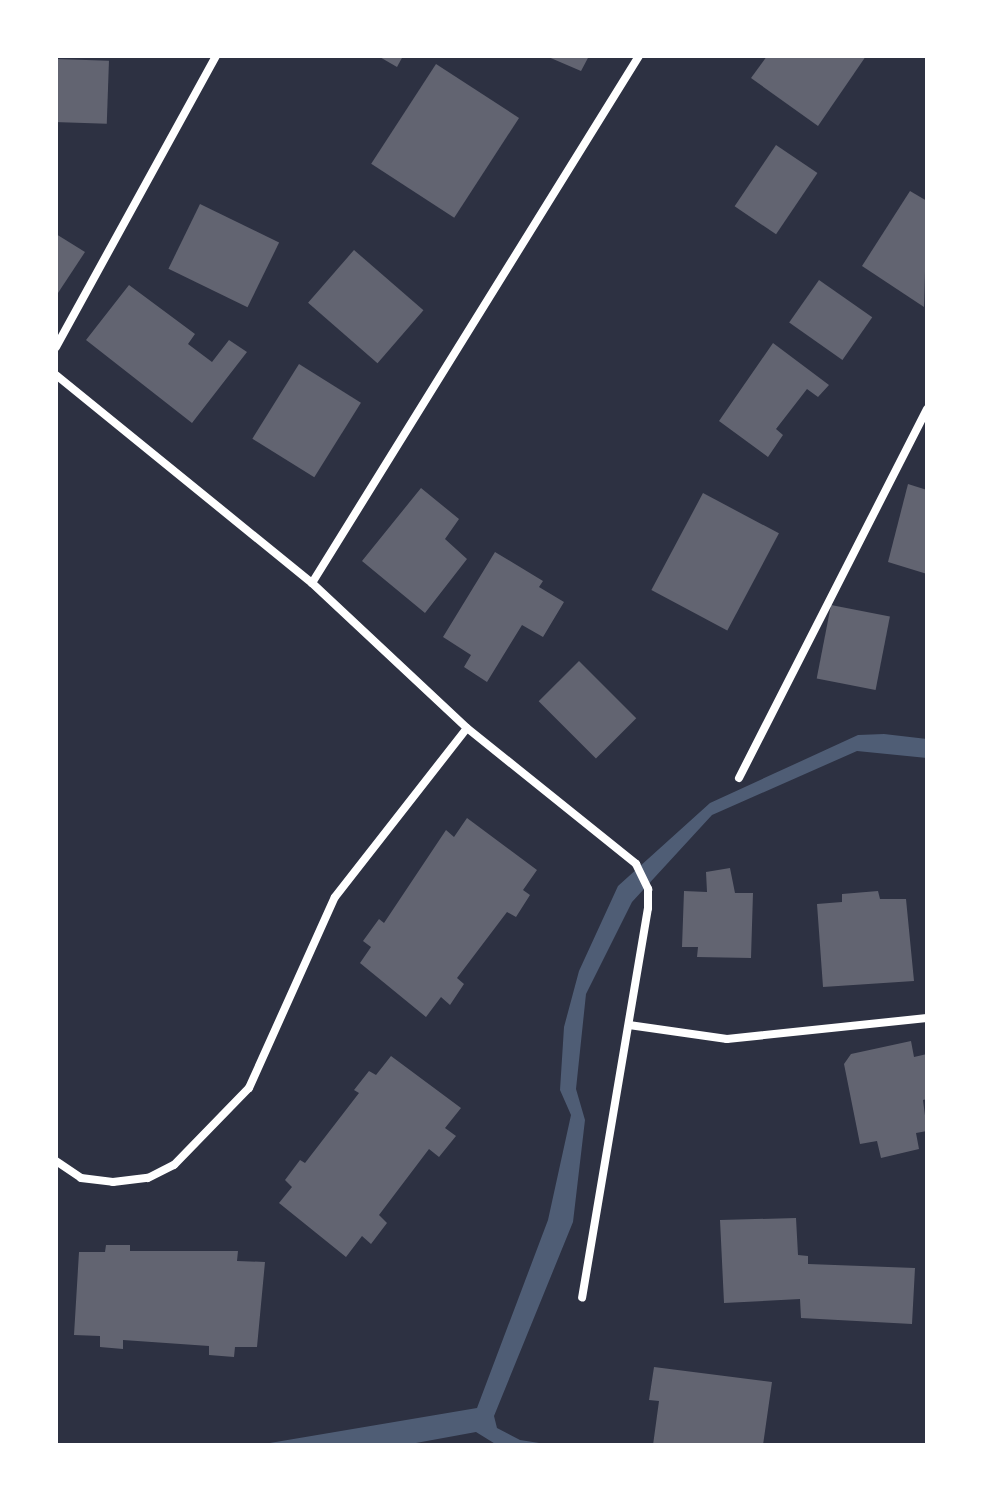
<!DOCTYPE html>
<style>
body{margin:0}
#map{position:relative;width:983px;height:1501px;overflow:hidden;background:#2d3142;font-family:"Public Sans",sans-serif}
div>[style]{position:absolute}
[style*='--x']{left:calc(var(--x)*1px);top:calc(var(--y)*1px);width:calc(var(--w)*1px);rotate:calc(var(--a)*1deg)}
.water>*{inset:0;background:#4f5d75}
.building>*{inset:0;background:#626471;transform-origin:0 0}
.minor>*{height:8px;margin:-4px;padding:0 4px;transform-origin:4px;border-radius:4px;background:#fff}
span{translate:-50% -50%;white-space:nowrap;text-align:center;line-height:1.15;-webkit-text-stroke:7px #fff;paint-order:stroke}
.frame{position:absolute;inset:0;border:58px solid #fff;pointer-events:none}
</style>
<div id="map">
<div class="water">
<i style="clip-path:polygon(884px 734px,927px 739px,927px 758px,857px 751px,712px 815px,632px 902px,586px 994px,576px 1089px,585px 1120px,573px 1222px,494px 1416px,497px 1428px,520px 1440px,552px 1445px,497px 1445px,476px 1432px,405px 1445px,258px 1445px,477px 1408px,548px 1220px,571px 1115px,560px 1090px,564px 1027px,579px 971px,618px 886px,710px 803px,858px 735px)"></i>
</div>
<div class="building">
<i style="clip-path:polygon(378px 56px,403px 56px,397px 67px)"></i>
<i style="clip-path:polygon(546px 56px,589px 56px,581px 71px)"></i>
<i style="clip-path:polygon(767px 56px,866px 56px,818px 126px,751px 78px)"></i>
<i style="left:56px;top:59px;width:53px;height:63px;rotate:2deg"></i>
<i style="left:436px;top:64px;width:99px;height:119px;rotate:33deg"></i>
<i style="left:776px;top:145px;width:50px;height:74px;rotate:34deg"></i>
<i style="clip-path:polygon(910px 191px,927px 201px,924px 307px,862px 266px)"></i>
<i style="left:200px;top:204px;width:88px;height:72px;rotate:26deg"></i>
<i style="clip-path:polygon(56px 234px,85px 252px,56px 296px)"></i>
<i style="left:354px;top:250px;width:92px;height:70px;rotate:41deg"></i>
<i style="left:819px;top:280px;width:65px;height:52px;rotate:35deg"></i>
<i style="clip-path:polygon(129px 285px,195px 334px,188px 344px,212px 362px,229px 340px,247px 352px,192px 423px,86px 340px)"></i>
<i style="clip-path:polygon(773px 343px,829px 385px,818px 397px,807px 389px,776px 429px,783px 435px,768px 457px,719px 421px)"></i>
<i style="left:299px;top:364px;width:73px;height:88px;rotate:32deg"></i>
<i style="clip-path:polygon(908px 484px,927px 490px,927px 574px,888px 562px)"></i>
<i style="clip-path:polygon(421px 488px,459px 519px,445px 539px,467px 559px,425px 613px,362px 561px)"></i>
<i style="left:703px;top:493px;width:86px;height:110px;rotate:28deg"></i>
<i style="clip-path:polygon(495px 552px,543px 581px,539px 587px,564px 602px,543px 637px,522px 625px,487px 682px,464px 667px,471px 655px,443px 637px)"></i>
<i style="left:831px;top:605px;width:60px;height:75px;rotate:11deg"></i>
<i style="left:579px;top:661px;width:81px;height:57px;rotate:45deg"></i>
<i style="clip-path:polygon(467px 818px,537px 870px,523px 890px,530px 895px,516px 917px,507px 912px,457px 978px,464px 984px,450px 1005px,441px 997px,426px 1017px,360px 963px,371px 947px,363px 941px,379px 919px,384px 923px,446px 830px,454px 837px)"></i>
<i style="clip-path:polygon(730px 868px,735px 893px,753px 893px,751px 958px,697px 957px,698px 947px,682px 947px,684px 891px,707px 892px,706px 872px)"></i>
<i style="clip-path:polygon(878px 891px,880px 899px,906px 899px,914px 981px,823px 987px,817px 904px,842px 902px,842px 894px)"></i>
<i style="clip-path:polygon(911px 1041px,914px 1057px,927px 1054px,927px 1099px,923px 1100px,927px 1131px,916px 1133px,919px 1149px,881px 1158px,877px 1141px,860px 1144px,844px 1064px,851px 1054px)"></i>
<i style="clip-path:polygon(391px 1056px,461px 1108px,445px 1128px,456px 1136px,439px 1157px,429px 1149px,379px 1215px,387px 1223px,371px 1244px,362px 1236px,346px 1257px,279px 1203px,292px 1187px,285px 1180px,300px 1160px,305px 1163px,359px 1093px,354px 1090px,369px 1071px,376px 1075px)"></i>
<i style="clip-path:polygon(796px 1218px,798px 1255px,808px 1256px,808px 1264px,915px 1268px,912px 1324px,801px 1318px,800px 1299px,724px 1303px,720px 1220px)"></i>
<i style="clip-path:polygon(106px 1245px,130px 1245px,130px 1251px,238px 1251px,237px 1261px,265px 1262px,257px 1347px,235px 1347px,234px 1357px,209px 1355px,209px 1346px,123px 1340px,123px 1349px,100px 1347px,100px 1336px,74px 1335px,79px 1252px,105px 1252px)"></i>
<i style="clip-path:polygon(654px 1367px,772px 1382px,763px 1445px,653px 1445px,659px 1401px,649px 1400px)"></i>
</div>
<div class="minor">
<i style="--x:56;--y:347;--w:332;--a:-61.2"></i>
<i style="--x:56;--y:375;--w:330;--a:39.1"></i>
<i style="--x:312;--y:583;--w:212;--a:43.1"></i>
<i style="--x:467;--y:728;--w:217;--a:38.8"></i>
<i style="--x:636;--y:864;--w:28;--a:64"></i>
<i style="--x:648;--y:889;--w:19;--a:90"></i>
<i style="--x:648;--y:908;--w:395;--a:99.6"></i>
<i style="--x:312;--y:583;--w:620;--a:-58.18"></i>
<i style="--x:739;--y:778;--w:414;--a:-63"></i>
<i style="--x:629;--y:1025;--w:99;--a:8.1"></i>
<i style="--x:727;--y:1039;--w:201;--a:-6"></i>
<i style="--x:56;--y:1161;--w:30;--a:34"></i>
<i style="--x:81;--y:1178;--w:32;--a:7"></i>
<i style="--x:113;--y:1182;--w:35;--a:-7"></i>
<i style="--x:148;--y:1178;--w:29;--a:-27"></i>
<i style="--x:174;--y:1165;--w:107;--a:-45.8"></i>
<i style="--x:249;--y:1088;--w:209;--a:-65.8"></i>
<i style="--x:335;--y:897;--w:214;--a:-52"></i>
</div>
<div class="frame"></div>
</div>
